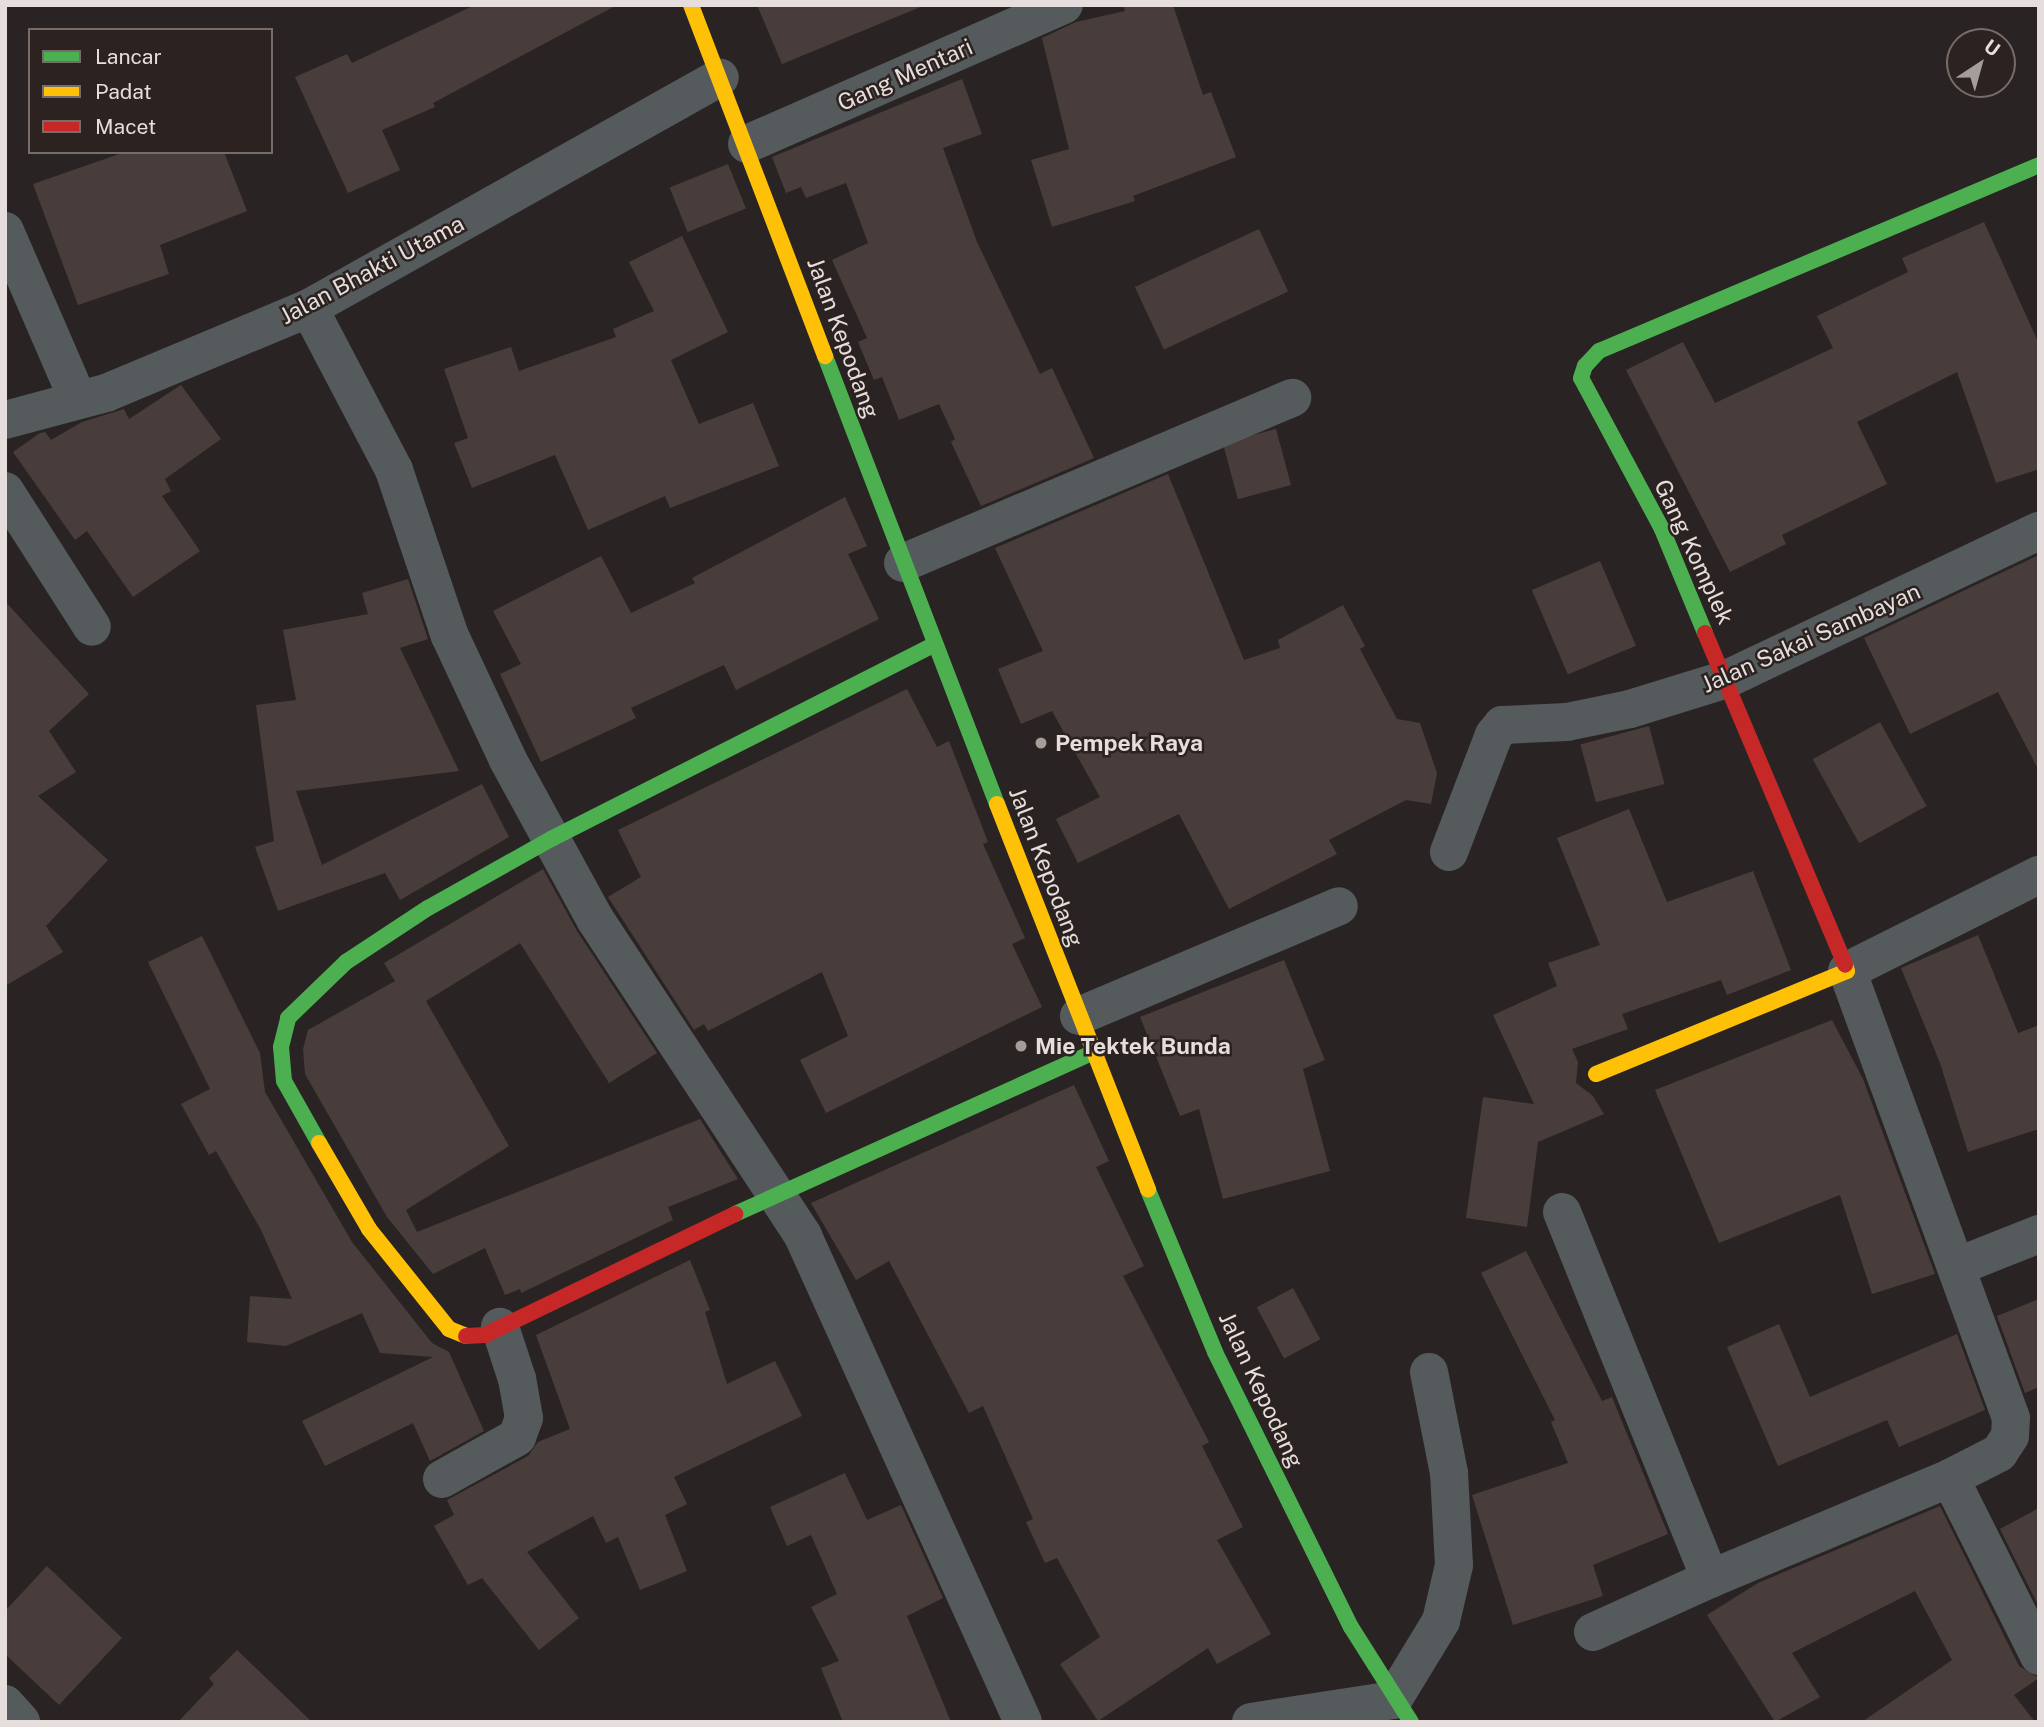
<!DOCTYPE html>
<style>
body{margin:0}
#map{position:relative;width:2044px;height:1727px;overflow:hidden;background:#292423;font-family:"Public Sans",sans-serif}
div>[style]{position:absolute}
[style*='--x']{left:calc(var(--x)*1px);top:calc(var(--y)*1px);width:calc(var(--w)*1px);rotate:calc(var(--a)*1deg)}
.building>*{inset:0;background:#483d3a;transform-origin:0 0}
.street>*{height:38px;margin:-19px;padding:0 19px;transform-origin:19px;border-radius:19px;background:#555b5d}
.fast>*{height:16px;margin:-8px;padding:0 8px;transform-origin:8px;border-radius:8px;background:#4caf50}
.slow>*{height:16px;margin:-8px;padding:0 8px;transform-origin:8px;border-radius:8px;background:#ffc107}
.jam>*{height:16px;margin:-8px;padding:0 8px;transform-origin:8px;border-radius:8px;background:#c62828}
.dots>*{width:19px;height:19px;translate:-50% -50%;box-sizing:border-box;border:4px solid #2c2220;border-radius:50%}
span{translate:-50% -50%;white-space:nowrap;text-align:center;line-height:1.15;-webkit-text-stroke:5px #2c2220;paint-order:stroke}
.street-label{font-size:23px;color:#e5dedc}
.poi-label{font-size:23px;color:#e5dedc;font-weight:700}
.left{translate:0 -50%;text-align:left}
.frame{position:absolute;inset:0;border:7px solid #e5dedc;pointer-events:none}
.legend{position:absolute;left:28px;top:28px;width:245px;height:126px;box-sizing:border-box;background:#2c2220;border:2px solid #766d6b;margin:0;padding:9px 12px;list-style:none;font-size:21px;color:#e5dedc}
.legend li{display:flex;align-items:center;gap:14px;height:35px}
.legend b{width:35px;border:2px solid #766d6b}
.north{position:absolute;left:1946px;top:28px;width:70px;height:70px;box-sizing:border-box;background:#2c2220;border:2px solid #766d6b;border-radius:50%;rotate:36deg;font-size:19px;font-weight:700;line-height:28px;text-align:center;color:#e5dedc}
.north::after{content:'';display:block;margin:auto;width:24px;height:32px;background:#a39d9b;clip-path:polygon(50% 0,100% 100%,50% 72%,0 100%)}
</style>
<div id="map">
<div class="building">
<i style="clip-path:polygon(475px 5px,617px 5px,433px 103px,435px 107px,382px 130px,400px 170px,348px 193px,295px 77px,347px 54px,352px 63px)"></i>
<i style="clip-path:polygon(757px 5px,922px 5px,923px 6px,782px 64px)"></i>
<i style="clip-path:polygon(1123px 5px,1173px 5px,1203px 95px,1211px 92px,1236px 157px,1133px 196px,1135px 201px,1052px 227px,1031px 160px,1069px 149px,1042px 38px,1076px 22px,1125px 11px)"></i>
<i style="clip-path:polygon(962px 79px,982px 134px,943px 148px,977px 242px,1040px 374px,1052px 368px,1094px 458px,981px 506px,951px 442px,955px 439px,939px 404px,899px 420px,882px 377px,874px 380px,858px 342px,867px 338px,832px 260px,868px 243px,846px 183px,806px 198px,801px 187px,786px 193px,772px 157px)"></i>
<i style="clip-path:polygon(125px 152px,224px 152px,247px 211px,160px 245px,169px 274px,78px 305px,33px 184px)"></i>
<i style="left:728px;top:164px;width:48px;height:63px;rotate:68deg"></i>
<i style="clip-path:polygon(1984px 222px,2039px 344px,2039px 469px,1996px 483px,1957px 372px,1857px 422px,1887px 484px,1782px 535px,1786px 544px,1730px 572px,1626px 370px,1683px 342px,1715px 403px,1833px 348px,1817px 316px,1908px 272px,1902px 258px)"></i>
<i style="left:1259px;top:229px;width:69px;height:137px;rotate:65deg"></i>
<i style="clip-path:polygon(682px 236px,728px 332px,671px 360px,699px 424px,753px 403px,779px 466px,670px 508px,665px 496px,588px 530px,555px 455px,472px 488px,454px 443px,468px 438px,444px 369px,511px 347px,519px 371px,616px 337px,613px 329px,654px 311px,629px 262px)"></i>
<i style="clip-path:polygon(181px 385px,221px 439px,165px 479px,171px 491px,162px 496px,200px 551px,133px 597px,87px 531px,75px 540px,13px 452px,40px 433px,45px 432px,51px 440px,82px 422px,124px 409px,129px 419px)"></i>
<i style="left:1276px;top:429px;width:58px;height:55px;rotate:75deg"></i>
<i style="clip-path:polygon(1168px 474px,1244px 660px,1280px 648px,1278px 640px,1343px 605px,1365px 646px,1360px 649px,1397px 719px,1420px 723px,1437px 773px,1431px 804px,1406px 800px,1329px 840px,1337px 854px,1229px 909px,1179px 814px,1078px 863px,1056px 819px,1100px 797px,1052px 711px,1021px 724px,998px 669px,1043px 651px,995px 548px)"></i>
<i style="clip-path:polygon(845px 497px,867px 546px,848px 554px,879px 619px,736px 690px,724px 665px,631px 708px,636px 718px,541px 762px,500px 674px,521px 664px,493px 611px,601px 556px,631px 613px,695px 583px,692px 578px)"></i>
<i style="clip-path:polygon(2039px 555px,2039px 771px,1998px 692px,1910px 734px,1864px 638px)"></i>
<i style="left:1600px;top:561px;width:92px;height:74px;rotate:67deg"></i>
<i style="clip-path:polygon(408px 579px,428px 639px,400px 648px,459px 771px,296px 791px,322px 865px,482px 784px,509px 837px,400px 900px,385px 873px,278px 911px,255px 847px,274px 841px,256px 705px,296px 700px,283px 630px,368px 614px,362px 593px)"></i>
<i style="clip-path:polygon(5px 601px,89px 694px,49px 731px,76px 772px,38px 796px,108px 860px,46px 926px,63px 952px,5px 986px)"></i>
<i style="clip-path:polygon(907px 689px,937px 747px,949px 741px,988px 842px,983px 844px,1025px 938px,1012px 944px,1042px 1007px,826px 1113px,800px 1060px,848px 1036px,822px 972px,708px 1031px,704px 1024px,694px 1030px,608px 897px,641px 877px,618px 830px)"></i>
<i style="left:1880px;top:722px;width:96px;height:77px;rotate:61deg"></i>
<i style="left:1649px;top:726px;width:60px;height:71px;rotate:75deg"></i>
<i style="clip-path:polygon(1629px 809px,1667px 902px,1753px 871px,1791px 970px,1727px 995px,1721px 980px,1622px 1014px,1628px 1029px,1572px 1049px,1578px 1062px,1576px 1083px,1593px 1096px,1604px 1114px,1538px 1142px,1527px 1227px,1466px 1218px,1483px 1097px,1534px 1104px,1493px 1015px,1557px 986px,1548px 963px,1600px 945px,1557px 838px)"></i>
<i style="clip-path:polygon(543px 869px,577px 931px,657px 1053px,609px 1083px,520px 943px,426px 1001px,509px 1146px,406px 1210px,417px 1232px,700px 1119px,738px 1179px,668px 1207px,673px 1220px,521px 1293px,520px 1289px,505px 1295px,485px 1248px,433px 1274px,387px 1217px,305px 1074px,303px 1049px,308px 1030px,395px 981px,384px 963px)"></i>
<i style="clip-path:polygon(1978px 935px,2018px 1033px,2039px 1025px,2039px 1129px,1968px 1152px,1940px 1063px,1901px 968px)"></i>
<i style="clip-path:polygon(202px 936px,260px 1053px,265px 1092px,352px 1242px,432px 1343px,449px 1352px,484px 1431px,430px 1461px,413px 1423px,325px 1466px,302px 1421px,433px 1357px,380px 1353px,362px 1313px,286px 1346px,247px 1342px,250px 1296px,292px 1299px,261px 1230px,216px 1151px,209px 1155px,181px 1104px,210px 1089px,148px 962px)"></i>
<i style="clip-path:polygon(1284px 960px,1325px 1060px,1303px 1069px,1330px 1171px,1223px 1199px,1199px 1109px,1180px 1116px,1140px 1017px)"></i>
<i style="clip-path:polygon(1832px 1020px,1863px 1079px,1935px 1274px,1872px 1294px,1840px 1195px,1719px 1243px,1655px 1090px)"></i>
<i style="clip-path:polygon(1074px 1085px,1109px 1161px,1096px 1167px,1144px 1266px,1123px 1276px,1209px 1442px,1202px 1446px,1243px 1527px,1217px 1540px,1271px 1634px,1217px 1664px,1208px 1648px,1098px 1721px,1060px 1664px,1100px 1637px,1057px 1558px,1045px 1563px,1026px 1522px,1033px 1519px,983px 1406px,969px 1413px,889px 1261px,856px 1280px,811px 1203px)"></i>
<i style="clip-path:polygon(1526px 1251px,1602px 1401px,1612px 1397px,1668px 1534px,1593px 1565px,1603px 1596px,1513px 1625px,1472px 1495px,1568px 1463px,1551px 1422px,1555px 1420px,1481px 1273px)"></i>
<i style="clip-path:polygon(690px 1260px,710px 1310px,705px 1312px,727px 1384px,775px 1361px,802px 1416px,674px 1477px,687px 1504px,665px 1515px,687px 1571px,640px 1590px,618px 1537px,606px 1543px,593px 1516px,527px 1552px,579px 1618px,539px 1650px,482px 1578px,468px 1585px,434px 1526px,454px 1515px,447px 1500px,528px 1456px,538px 1442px,570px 1429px,536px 1335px)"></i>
<i style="left:1293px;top:1288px;width:58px;height:41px;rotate:62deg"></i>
<i style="clip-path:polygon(2039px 1299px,2039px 1387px,2025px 1393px,1997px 1316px)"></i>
<i style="clip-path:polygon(1779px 1324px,1810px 1397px,1957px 1334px,1985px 1410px,1899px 1447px,1887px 1420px,1778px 1466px,1727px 1347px)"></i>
<i style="clip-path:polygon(845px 1473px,867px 1520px,901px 1505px,943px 1598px,907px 1616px,951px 1722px,843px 1722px,821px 1668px,839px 1661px,811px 1607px,837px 1594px,811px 1535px,787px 1546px,770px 1507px)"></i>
<i style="clip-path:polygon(1940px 1506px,2019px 1666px,2039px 1678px,2014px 1695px,2035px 1722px,1862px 1722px,1952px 1660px,1915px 1591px,1792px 1653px,1820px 1697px,1775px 1722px,1707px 1615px,1758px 1583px)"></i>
<i style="clip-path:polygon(2039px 1508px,2039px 1607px,2000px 1529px)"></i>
<i style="clip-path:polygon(47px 1566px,122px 1638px,59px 1705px,5px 1654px,5px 1611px)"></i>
<i style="clip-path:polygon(237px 1650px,312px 1722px,178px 1722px,214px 1684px,209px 1678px)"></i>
</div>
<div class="street">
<i style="--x:747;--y:144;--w:346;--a:-23.7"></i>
<i style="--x:5;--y:231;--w:184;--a:66.6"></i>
<i style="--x:309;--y:308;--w:183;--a:62.3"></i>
<i style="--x:394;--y:470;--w:175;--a:71.4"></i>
<i style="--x:450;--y:636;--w:137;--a:64.9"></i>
<i style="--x:508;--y:760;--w:181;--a:61.3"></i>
<i style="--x:595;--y:919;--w:379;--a:56.7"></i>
<i style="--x:803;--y:1236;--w:533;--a:65.64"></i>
<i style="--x:5;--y:420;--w:105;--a:-15"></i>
<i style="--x:106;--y:393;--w:220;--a:-22.7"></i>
<i style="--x:309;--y:308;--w:471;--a:-29.3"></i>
<i style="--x:5;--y:491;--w:161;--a:57.4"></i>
<i style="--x:903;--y:563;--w:423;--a:-23"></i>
<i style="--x:1449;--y:852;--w:125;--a:-69"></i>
<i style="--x:1494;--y:735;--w:13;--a:-51"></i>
<i style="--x:1502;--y:725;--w:65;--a:-2.6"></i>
<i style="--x:1567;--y:722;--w:64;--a:-11.7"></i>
<i style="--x:1630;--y:709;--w:102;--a:-17.2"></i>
<i style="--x:1727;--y:679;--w:345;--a:-25.4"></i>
<i style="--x:1079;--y:1016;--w:282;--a:-22.9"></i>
<i style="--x:1562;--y:1212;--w:396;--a:68"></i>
<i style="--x:1710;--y:1579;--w:260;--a:-22.8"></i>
<i style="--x:1950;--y:1478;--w:199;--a:63.4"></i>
<i style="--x:1956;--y:1267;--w:89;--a:-21.7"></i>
<i style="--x:1950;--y:1478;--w:55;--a:-27"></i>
<i style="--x:1999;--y:1453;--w:20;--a:-57"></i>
<i style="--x:2010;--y:1436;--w:18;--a:-87"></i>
<i style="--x:2011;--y:1418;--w:476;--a:-110.1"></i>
<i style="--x:1847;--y:971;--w:215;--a:-26.6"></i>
<i style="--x:442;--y:1479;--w:86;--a:-29.2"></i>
<i style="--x:517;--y:1437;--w:20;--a:-70"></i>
<i style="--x:524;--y:1418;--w:40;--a:-100"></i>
<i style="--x:517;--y:1379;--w:55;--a:-108.1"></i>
<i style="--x:1593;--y:1632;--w:128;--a:-24.4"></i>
<i style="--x:5;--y:1704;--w:24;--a:48"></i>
<i style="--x:1251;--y:1722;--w:144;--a:-8.8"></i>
<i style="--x:1393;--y:1700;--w:92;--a:-58.7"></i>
<i style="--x:1441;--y:1621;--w:57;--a:-76.9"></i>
<i style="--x:1454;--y:1565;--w:92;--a:-93.1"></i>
<i style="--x:1449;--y:1473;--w:103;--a:-101.2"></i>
</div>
<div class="fast">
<i style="--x:825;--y:356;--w:480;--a:69"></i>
<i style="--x:1705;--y:633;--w:113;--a:-112.5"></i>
<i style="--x:1662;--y:529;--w:171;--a:-118.2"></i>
<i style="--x:1581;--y:378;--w:13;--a:-72"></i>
<i style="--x:1585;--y:366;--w:21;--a:-47"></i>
<i style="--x:1599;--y:351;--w:478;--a:-22.9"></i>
<i style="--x:319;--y:1143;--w:71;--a:-119.4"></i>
<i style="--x:284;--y:1081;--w:34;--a:-95"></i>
<i style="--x:281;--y:1047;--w:30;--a:-76"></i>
<i style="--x:288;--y:1018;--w:81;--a:-44"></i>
<i style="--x:346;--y:962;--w:98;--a:-33.4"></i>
<i style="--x:428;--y:908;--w:141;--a:-29.3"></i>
<i style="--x:551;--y:839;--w:429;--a:-26.9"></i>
<i style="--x:1148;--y:1190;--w:175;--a:67.5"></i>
<i style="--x:1215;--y:1352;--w:307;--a:63.7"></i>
<i style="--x:1351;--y:1627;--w:112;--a:57.7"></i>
<i style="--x:735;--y:1214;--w:392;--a:-24.3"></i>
</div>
<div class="slow">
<i style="--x:691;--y:5;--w:376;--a:69.1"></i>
<i style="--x:997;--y:804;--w:414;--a:68.6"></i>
<i style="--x:1596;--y:1074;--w:271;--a:-22.3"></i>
<i style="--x:1847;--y:971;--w:6;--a:-108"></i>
<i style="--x:319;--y:1143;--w:99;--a:59.8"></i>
<i style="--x:369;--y:1229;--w:128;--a:51.3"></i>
<i style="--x:449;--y:1329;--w:18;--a:22"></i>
</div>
<div class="jam">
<i style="--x:1705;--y:633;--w:360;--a:67.1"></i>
<i style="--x:466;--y:1336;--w:19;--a:-3"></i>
<i style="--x:485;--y:1335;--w:278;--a:-25.8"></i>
</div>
<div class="dots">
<i style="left:1041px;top:743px;background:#a39d9b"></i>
<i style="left:1021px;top:1046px;background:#a39d9b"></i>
</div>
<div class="street-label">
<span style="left:905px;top:75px;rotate:-24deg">Gang Mentari</span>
<span style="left:372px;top:270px;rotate:-28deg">Jalan Bhakti Utama</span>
<span style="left:843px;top:338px;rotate:70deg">Jalan Kepodang</span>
<span style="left:1694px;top:552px;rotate:65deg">Gang Komplek</span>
<span style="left:1811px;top:638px;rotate:-24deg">Jalan Sakai Sambayan</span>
<span style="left:1046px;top:867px;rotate:69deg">Jalan Kepodang</span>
<span style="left:1261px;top:1390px;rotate:65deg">Jalan Kepodang</span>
</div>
<div class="poi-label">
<span class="left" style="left:1055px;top:743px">Pempek Raya</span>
<span class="left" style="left:1035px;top:1046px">Mie Tektek Bunda</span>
</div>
<div class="frame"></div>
<ul class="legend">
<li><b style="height:9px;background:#4caf50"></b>Lancar</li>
<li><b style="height:9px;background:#ffc107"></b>Padat</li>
<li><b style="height:9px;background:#c62828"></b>Macet</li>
</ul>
<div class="north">U</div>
</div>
